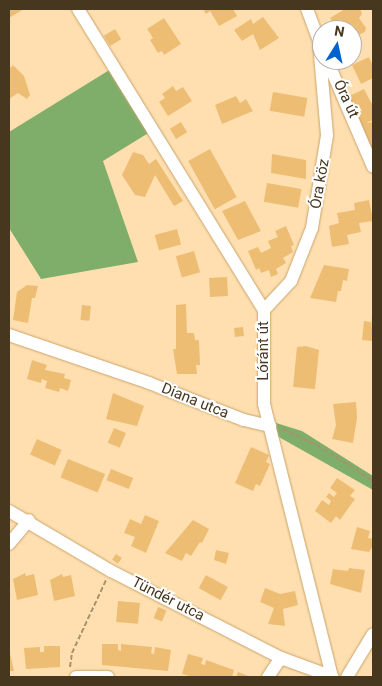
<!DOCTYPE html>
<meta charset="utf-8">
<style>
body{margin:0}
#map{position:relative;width:382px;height:686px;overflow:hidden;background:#ffdfb0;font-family:Roboto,sans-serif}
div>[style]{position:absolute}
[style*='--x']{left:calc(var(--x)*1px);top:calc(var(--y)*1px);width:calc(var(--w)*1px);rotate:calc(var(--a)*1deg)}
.forest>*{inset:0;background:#7fae6b}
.building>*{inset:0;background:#edbd74;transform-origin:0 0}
.path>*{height:2px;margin-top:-1px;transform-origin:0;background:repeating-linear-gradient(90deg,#a9916c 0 5px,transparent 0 7.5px)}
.roads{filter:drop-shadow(0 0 1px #caa46b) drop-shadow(0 0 1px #caa46b)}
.street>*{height:12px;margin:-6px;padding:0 6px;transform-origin:6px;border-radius:6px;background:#fff}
span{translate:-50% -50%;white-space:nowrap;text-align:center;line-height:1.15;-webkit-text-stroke:4px #fff;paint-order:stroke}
.street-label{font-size:15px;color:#47371f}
.frame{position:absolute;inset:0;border:10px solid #47371f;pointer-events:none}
.north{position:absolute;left:312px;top:20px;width:50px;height:50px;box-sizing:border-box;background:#fff;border:1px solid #b5afa5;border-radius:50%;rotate:10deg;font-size:14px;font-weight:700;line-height:20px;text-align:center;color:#47371f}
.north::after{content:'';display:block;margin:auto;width:18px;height:22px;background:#0363cc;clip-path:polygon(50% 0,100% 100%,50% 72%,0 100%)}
</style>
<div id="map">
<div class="forest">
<i style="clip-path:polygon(111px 69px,150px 132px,103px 161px,138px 262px,41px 279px,9px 228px,9px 132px)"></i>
<i style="clip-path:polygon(273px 422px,302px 431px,373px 476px,373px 490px,277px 436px)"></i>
</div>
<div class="building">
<i style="clip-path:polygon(9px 9px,24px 9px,9px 18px)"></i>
<i style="clip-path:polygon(203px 9px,233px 9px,237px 16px,219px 26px,210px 11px,206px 14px)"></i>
<i style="clip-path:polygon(345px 9px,360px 9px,362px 14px,359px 18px,366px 28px,365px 32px,354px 37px,352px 30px,337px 30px,330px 18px)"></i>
<i style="clip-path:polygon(263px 17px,279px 38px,260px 50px,253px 34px,242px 41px,234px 30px,251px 19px,253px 24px)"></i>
<i style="clip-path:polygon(164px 18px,181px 44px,164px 55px,162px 51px,158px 53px,150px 40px,153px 38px,147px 29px)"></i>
<i style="left:115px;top:29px;width:12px;height:13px;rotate:59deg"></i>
<i style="clip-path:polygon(369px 57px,373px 66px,373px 78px,361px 84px,352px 65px)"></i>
<i style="clip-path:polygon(13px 65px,24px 76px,30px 95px,27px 99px,18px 93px,9px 99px,9px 69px)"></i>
<i style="clip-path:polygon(173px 86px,176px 91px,183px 87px,192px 101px,168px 116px,159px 102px,165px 98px,162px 94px)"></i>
<i style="clip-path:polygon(364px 89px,373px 106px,373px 120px,366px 123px,373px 122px,373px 151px,349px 96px)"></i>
<i style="left:273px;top:92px;width:35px;height:19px;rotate:10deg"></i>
<i style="clip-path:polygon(236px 96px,240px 103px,246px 99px,253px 111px,222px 124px,215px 105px)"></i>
<i style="left:181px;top:122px;width:12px;height:13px;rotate:59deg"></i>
<i style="left:210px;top:149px;width:55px;height:25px;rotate:61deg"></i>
<i style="clip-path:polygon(133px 152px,143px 155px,149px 164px,156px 159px,183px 201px,174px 206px,155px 175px,145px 197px,135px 195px,122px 175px)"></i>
<i style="clip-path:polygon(272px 154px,306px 160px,306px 179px,271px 173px)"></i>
<i style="left:267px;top:183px;width:35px;height:19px;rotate:10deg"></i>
<i style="clip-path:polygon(369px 200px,373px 221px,359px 223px,361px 232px,347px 235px,349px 244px,332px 247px,329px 226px,339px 223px,337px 213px,355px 210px,354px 203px)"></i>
<i style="clip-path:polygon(245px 201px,261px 231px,238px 240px,222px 211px)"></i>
<i style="clip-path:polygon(286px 226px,294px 245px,291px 246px,293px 252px,283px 258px,286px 263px,276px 269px,278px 274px,271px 277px,269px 270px,261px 273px,259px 268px,256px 270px,248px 251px,258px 247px,261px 253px,271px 248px,268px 241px,278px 237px,275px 231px)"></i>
<i style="left:177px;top:229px;width:16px;height:23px;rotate:75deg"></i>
<i style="left:194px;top:251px;width:22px;height:19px;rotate:74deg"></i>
<i style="clip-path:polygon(324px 265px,349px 269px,347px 281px,343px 280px,341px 291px,338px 291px,336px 302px,310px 298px)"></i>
<i style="left:227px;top:277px;width:19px;height:18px;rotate:87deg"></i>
<i style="clip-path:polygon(27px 285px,38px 286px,35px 298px,32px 298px,28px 323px,13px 320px,17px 292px)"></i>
<i style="clip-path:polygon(186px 304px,187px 333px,194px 333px,195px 340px,199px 340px,200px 365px,196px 365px,197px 374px,177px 374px,173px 349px,176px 349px,176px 305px)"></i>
<i style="left:82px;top:305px;width:9px;height:15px;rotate:6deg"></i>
<i style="clip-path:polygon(371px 316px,373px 341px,362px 340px,364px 321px,371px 322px)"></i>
<i style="left:243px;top:327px;width:9px;height:9px;rotate:84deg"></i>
<i style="clip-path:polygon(297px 347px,306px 346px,319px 350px,315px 389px,293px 387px)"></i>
<i style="clip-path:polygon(32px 360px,47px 365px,45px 370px,65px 374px,64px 378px,71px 380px,68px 391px,60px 388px,59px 392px,45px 388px,47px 381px,42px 379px,41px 383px,27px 379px)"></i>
<i style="clip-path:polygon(113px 393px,144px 406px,137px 426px,106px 419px)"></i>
<i style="clip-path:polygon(356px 402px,357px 418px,353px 443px,332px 439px,336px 425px,333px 404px)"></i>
<i style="left:114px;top:428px;width:13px;height:16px;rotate:23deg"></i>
<i style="left:37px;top:439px;width:27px;height:17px;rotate:24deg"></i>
<i style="clip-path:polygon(251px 447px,269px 455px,266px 462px,270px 464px,260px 486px,256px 484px,253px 491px,235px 483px)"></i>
<i style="left:68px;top:459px;width:40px;height:20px;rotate:22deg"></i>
<i style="left:111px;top:469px;width:24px;height:12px;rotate:22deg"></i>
<i style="clip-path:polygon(337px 478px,355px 490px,350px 496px,355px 499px,340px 520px,336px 516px,331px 523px,315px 511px,322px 500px,329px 505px,331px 501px,326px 497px,329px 493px,334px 497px,337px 493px,330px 488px)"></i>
<i style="clip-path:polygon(145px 515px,159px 521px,146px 553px,131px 546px,135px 537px,124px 533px,130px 519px,141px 524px)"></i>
<i style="clip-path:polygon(193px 520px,209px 529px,202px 543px,200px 542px,191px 556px,186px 553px,182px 561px,165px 553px)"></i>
<i style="clip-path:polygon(357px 527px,370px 531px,368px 538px,373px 539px,373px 546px,369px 552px,351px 549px)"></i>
<i style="clip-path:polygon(216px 550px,229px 553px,226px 564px,214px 560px)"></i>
<i style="left:116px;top:554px;width:7px;height:7px;rotate:34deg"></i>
<i style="clip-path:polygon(349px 568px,365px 570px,361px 593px,330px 584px,333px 569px,348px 571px)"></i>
<i style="clip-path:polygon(25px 573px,26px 576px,34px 574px,38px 595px,17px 600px,13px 579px)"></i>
<i style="clip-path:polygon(62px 574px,63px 577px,71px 575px,75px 596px,54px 601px,50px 580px)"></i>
<i style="left:206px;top:575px;width:25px;height:15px;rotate:29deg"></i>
<i style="clip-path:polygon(265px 588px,280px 594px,295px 591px,298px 605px,283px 609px,285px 626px,268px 624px,274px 608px,260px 602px)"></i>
<i style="left:118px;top:601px;width:22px;height:21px;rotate:5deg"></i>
<i style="left:158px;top:607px;width:9px;height:12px;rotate:21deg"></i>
<i style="clip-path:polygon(102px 644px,118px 644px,118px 650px,121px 651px,121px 644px,152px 647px,151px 653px,154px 654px,155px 647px,171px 650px,168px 671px,102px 665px)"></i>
<i style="clip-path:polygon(44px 646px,60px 646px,60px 667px,26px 669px,24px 648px,40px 647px,40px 652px,44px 652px)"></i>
<i style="clip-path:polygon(9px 649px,14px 671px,9px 671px)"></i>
<i style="clip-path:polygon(188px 654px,203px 658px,201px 664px,205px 665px,206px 660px,234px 670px,232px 677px,193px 677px,182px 674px)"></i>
<i style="clip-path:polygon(238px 672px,251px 677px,236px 677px)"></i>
</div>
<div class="path">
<i style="--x:282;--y:429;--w:38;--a:25"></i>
<i style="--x:317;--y:445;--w:67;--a:32.7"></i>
<i style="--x:70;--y:667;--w:14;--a:-82"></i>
<i style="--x:72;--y:653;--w:81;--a:-65"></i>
</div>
<div class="roads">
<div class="street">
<i style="--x:78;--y:9;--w:354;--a:58.3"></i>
<i style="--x:264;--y:310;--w:94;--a:90"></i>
<i style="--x:264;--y:404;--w:281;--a:76"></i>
<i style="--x:307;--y:9;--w:43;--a:69.4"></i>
<i style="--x:327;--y:60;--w:116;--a:66.7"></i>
<i style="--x:264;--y:310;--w:40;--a:-47"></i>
<i style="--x:291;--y:281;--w:57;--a:-68.4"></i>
<i style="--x:312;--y:228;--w:94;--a:-80.8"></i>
<i style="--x:327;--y:135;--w:92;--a:-95"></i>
<i style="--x:9;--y:335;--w:148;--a:18.9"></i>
<i style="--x:149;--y:383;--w:102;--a:21.3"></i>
<i style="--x:244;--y:420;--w:27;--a:13"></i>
<i style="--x:9;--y:511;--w:118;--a:30.5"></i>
<i style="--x:111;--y:571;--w:191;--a:27.1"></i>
<i style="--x:281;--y:658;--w:55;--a:20.1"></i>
<i style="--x:9;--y:544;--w:31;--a:-50"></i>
<i style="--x:76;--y:677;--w:32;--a:0"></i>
<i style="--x:268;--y:677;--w:23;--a:-56"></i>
<i style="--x:347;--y:677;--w:50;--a:-58.8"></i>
</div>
</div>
<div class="street-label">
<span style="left:346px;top:99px;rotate:65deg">Óra út</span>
<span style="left:320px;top:184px;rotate:-80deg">Óra köz</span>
<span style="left:264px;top:351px;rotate:-90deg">Lóránt út</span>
<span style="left:195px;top:401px;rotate:22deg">Diana utca</span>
<span style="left:168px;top:599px;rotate:27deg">Tündér utca</span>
</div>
<div class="frame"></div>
<div class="north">N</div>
</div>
